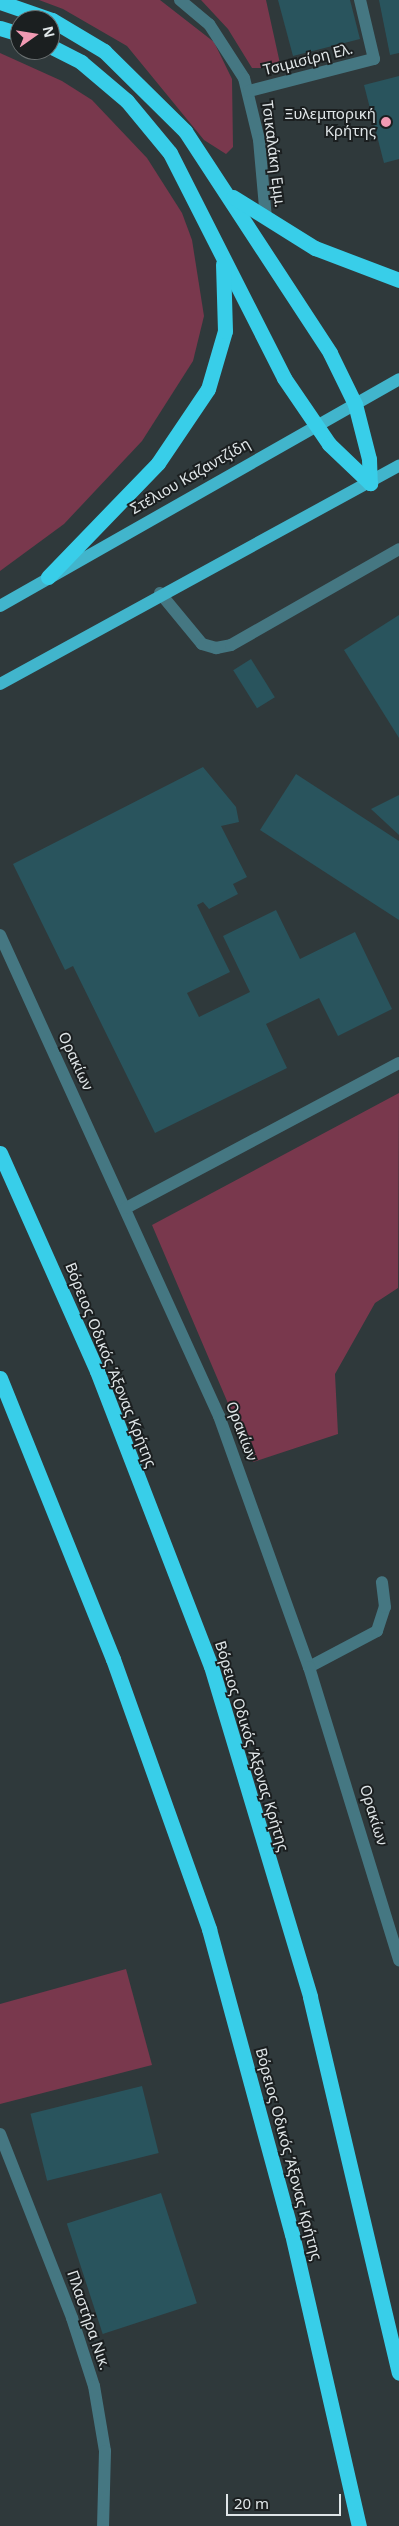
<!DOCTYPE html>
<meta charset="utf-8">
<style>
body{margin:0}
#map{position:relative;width:399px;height:2526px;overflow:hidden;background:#2f393b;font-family:"Noto Sans",sans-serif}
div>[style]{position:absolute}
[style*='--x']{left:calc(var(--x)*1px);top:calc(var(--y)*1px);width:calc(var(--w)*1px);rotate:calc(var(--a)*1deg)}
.green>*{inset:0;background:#79384d}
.building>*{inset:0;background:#29545d;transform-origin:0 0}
.lane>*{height:12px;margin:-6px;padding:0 6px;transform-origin:6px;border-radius:6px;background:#457782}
.street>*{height:12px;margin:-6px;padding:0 6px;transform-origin:6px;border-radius:6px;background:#457782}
.primary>*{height:12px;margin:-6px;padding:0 6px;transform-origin:6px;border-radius:6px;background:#41b5cc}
.highway>*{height:15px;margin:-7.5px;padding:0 7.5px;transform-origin:7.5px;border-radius:7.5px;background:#38cee9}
.dots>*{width:14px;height:14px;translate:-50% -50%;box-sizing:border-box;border:2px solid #1b1f20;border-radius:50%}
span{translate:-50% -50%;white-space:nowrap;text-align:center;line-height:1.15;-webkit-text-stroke:4px #1b1f20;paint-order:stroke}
.street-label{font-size:15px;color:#e0e6e8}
.poi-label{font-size:15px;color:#e0e6e8}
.right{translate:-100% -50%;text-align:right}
.north{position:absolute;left:10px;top:10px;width:50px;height:50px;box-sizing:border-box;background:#1b1f20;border:1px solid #6a6f70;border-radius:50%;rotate:77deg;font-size:14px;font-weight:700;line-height:20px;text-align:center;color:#e0e6e8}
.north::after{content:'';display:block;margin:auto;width:18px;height:22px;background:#f19ab3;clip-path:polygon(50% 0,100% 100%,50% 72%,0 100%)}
.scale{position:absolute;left:226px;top:2494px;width:115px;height:22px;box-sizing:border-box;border:2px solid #e0e6e8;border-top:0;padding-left:6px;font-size:15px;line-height:18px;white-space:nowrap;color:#e0e6e8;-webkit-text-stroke:4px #1b1f20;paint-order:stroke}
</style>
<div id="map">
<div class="green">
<i style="clip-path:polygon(39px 0,160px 0,214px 42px,232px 79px,233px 147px,226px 154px,204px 140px,127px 46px,63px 9px)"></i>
<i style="clip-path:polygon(201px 0,266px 0,281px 68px,252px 68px,228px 29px)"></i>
<i style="clip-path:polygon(0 53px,62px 81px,92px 100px,147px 158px,182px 213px,192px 240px,204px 316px,193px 361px,142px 441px,64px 524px,0 571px)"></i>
<i style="clip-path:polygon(399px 1093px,398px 1288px,375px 1303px,335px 1374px,338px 1434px,253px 1462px,152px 1225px)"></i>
<i style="clip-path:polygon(126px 1969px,152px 2065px,0 2104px,0 2004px)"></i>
</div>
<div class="building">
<i style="clip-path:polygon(278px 0,350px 0,360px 39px,293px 56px)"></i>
<i style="clip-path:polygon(379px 0,399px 0,399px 53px,390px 55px)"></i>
<i style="clip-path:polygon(399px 76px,399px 159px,384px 163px,364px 85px)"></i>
<i style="clip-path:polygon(399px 615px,399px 738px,344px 650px)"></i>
<i style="left:251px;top:659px;width:45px;height:21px;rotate:58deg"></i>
<i style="clip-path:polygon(203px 767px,236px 807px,239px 822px,221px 826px,247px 877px,233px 884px,238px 894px,209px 909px,203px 902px,197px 905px,230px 972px,187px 993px,199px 1017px,250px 992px,223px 936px,276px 910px,300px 959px,355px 932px,392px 1009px,338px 1036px,319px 998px,266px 1024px,287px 1068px,155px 1133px,73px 966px,65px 970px,13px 864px)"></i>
<i style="clip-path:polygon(296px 774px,399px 841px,399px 920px,260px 830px)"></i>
<i style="clip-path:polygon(399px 795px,399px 835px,371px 809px)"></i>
<i style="left:142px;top:2086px;width:69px;height:115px;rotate:76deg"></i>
<i style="left:161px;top:2193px;width:116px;height:99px;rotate:72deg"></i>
</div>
<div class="lane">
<i style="--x:160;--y:593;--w:66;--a:50.5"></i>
<i style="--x:202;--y:644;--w:15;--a:16"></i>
<i style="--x:216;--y:648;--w:15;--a:-11"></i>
<i style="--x:231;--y:645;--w:193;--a:-29.7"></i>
<i style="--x:309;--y:1667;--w:77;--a:-27.9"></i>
<i style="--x:377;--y:1631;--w:25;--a:-72"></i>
<i style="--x:385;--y:1607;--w:25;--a:-97"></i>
</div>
<div class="street">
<i style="--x:180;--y:0;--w:38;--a:40"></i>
<i style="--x:209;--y:24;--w:64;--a:57.1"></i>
<i style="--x:244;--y:78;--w:64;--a:76.4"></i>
<i style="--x:259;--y:140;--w:78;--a:84.9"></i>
<i style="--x:249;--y:91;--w:129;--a:-14.4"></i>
<i style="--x:374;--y:59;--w:61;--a:-103.3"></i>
<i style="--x:0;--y:935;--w:529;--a:65.52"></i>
<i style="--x:219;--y:1416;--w:267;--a:70.3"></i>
<i style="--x:309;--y:1667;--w:307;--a:72.9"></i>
<i style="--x:126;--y:1208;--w:309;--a:-28"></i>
<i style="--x:0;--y:2134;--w:198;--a:68.6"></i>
<i style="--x:72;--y:2318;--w:71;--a:72.1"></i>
<i style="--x:94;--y:2386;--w:66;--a:80.4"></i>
<i style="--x:105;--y:2451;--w:75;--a:91.5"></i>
</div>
<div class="primary">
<i style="--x:0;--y:606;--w:459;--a:-29.6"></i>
<i style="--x:0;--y:684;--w:455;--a:-28.7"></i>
</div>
<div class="highway">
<i style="--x:0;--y:2;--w:55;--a:19.1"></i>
<i style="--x:52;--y:20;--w:61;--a:30.8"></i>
<i style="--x:104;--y:51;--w:114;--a:44.6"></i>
<i style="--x:185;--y:131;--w:265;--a:56.8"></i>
<i style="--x:330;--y:353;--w:57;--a:63.9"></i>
<i style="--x:355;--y:404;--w:57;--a:75.7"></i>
<i style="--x:369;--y:459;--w:24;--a:88"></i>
<i style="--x:0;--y:28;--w:21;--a:17"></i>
<i style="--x:50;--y:46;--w:35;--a:27"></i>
<i style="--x:81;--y:62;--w:60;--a:40.3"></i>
<i style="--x:127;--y:101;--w:67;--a:50.4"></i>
<i style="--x:170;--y:153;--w:252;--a:63.1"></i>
<i style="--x:284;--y:378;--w:80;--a:55.7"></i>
<i style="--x:329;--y:444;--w:57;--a:43.6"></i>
<i style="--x:233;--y:197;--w:97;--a:31.9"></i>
<i style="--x:315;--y:248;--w:90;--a:20.9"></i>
<i style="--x:48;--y:577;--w:158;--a:-46"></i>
<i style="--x:158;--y:463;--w:89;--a:-56"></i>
<i style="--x:208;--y:389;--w:60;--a:-73.7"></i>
<i style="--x:225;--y:331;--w:67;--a:-91.7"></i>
<i style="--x:0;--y:1153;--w:239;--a:66"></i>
<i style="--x:97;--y:1371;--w:316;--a:68.9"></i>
<i style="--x:211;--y:1666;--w:345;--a:73.3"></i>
<i style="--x:310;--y:1997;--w:386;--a:76.7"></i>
<i style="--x:0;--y:1378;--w:303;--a:68.1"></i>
<i style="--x:113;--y:1659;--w:287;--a:70.4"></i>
<i style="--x:209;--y:1929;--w:316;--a:74.8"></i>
<i style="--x:292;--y:2234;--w:300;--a:77.1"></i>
</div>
<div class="dots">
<i style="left:386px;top:122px;background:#f19ab3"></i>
</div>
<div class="street-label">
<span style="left:308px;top:59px;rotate:-14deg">Τσιμισίρη Ελ.</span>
<span style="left:274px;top:154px;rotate:83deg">Τσικαλάκη Εμμ.</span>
<span style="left:190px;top:476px;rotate:-30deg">Στέλιου Καζαντζίδη</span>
<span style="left:76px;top:1061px;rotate:65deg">Ορακίων</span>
<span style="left:111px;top:1365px;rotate:68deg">Βόρειος Οδικός Άξονας Κρήτης</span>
<span style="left:242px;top:1431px;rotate:69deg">Ορακίων</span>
<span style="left:252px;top:1746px;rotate:73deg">Βόρειος Οδικός Άξονας Κρήτης</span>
<span style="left:374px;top:1815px;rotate:73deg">Ορακίων</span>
<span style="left:289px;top:2154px;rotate:75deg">Βόρειος Οδικός Άξονας Κρήτης</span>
<span style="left:89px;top:2320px;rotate:71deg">Πλαστήρα Νικ.</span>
</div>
<div class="poi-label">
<span class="right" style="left:376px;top:122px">Ξυλεμπορική<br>Κρήτης</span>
</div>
<div class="north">N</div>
<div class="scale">20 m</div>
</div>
